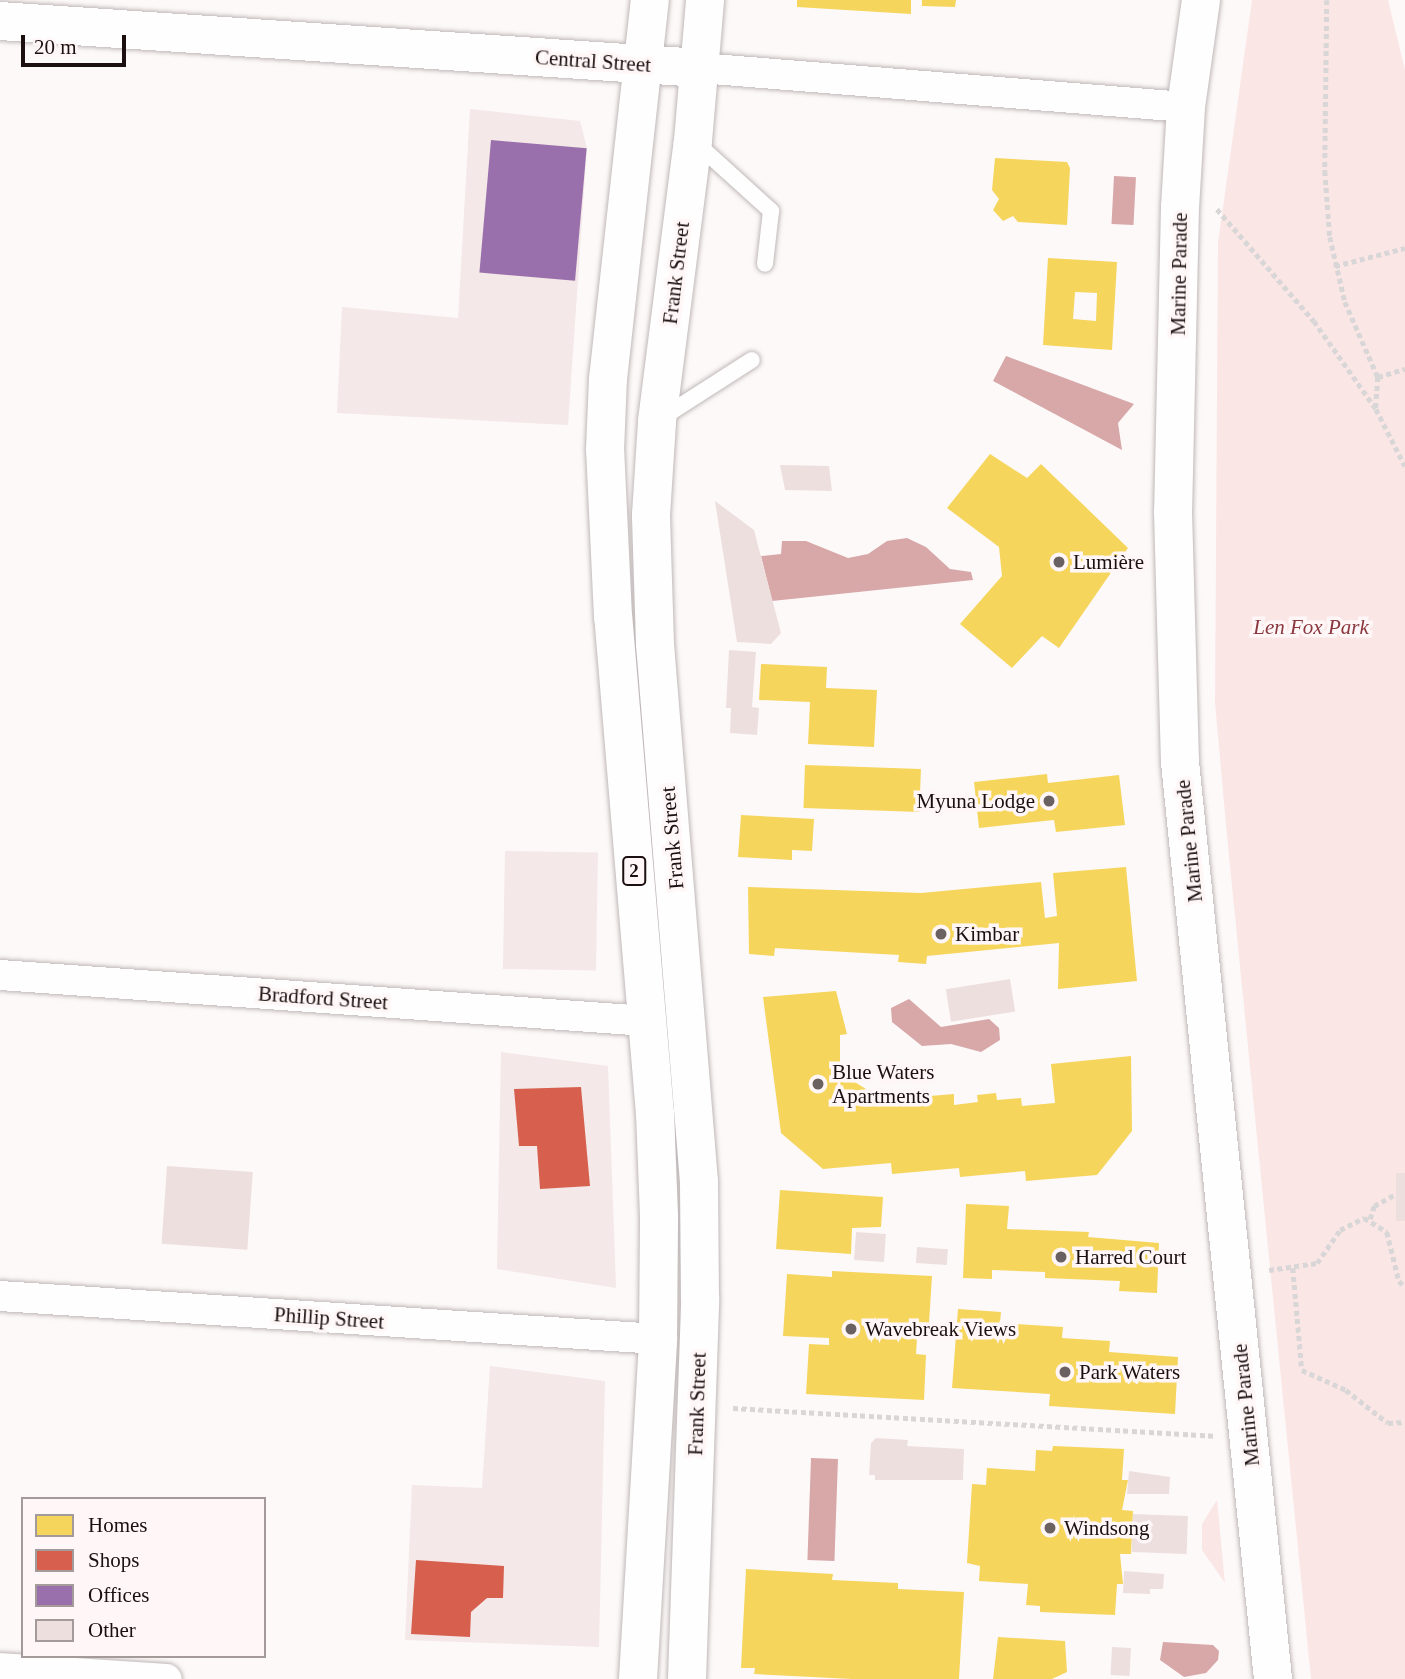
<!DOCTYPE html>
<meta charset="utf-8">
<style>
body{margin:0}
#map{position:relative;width:1405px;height:1679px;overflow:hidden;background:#fdf9f9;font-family:Georgia,serif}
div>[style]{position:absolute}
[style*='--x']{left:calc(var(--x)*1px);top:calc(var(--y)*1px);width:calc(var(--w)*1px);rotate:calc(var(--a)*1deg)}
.built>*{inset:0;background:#f4e8e8;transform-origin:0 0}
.green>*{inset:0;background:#fbe6e6}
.water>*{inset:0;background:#d8a7a8;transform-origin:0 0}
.homes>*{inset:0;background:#f6d55c;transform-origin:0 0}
.shops>*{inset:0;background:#d6604d}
.offices>*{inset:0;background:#9970ab;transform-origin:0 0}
.building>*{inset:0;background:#eedfdf;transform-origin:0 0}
.path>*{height:4.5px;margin-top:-2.25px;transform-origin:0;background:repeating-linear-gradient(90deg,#d8d6d6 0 5px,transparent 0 8.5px)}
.roads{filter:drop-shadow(0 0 2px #c0b8b8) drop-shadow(0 0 2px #c0b8b8)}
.lane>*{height:16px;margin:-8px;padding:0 8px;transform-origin:8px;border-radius:8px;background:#fffefe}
.street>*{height:30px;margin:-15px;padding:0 15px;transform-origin:15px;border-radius:15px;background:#fffefe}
.secondary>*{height:38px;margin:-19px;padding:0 19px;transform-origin:19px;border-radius:19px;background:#fffefe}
.highway>*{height:38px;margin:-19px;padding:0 19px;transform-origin:19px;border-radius:19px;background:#fffefe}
.dots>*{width:19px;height:19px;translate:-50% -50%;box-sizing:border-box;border:4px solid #fff7f7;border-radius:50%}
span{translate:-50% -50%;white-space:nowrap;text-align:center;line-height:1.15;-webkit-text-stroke:7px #fff7f7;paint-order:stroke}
.shield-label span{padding:2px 5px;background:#fff7f7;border:2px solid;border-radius:5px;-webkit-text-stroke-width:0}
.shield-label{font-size:19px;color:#1b0f0f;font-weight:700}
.street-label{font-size:21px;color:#1b0f0f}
.poi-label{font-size:21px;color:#1b0f0f}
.left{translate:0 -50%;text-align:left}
.right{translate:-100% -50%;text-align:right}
.park-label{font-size:21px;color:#8a373e;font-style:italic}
.legend{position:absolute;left:21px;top:1497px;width:245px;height:161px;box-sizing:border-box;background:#fff7f7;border:2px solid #a49a9a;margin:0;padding:9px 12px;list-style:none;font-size:21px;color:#1b0f0f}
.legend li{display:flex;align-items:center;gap:14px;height:35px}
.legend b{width:35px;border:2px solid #a49a9a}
.scale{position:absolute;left:21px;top:35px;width:105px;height:32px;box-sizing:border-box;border:4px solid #1b0f0f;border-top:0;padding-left:9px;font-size:21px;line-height:24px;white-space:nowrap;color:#1b0f0f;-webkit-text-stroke:5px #fff7f7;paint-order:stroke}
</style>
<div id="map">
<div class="built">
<i style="clip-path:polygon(470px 109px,580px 121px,587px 148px,568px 425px,337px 413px,342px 307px,458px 318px)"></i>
<i style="left:505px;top:851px;width:93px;height:118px;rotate:1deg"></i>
<i style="clip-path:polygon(501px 1052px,608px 1066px,616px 1288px,497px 1269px)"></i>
<i style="clip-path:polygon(490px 1366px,605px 1381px,599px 1647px,405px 1640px,412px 1485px,482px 1488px)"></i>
</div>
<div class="green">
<i style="clip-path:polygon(1252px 0,1388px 0,1405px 70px,1405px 1679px,1311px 1679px,1227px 836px,1215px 703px,1218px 243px)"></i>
<i style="clip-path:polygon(1217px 1500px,1225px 1583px,1202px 1550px,1202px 1524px)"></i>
</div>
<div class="water">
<i style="left:1114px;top:176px;width:22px;height:48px;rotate:3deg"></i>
<i style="clip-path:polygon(1006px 356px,1134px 404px,1118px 423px,1122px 450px,993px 381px)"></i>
<i style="clip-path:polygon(907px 538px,926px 547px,950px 569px,971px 572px,973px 580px,772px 601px,761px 556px,781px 554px,782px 541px,806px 541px,848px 558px,868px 554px,887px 541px)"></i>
<i style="clip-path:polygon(909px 999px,941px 1027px,989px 1019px,999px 1028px,1000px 1040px,981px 1052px,951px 1044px,922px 1046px,892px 1022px,891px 1008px)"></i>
<i style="left:811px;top:1458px;width:27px;height:102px;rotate:2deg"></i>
<i style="clip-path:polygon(1163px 1642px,1213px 1645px,1219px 1651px,1218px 1660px,1206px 1673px,1184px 1677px,1160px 1660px)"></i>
</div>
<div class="homes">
<i style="clip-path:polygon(797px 0,911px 0,911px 14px,797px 7px)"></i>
<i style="clip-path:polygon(922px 0,956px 0,955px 7px,922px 6px)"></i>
<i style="clip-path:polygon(995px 158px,1067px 162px,1070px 168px,1067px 225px,1018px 222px,1013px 216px,1003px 221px,993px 210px,999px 199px,992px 190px)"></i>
<i style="clip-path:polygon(evenodd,1048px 258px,1117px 262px,1112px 350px,1043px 345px,1048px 258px,1075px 292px,1097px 293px,1096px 321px,1073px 319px,1075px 292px)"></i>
<i style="clip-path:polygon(990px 454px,1027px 478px,1041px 464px,1128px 548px,1059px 648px,1042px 636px,1012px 668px,960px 624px,1002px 576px,999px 547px,947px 508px)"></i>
<i style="clip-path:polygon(761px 664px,827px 667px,826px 688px,877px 690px,874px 747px,808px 744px,810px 702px,759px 700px)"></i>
<i style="left:805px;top:765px;width:116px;height:43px;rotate:2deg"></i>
<i style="clip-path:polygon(1047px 774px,1048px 783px,1119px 775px,1125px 825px,1056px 832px,1054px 820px,979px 828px,974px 782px)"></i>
<i style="clip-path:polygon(741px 815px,814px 819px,812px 851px,792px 850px,792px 860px,738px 857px)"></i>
<i style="clip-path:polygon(1126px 867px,1137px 981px,1058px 989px,1059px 943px,927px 956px,926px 964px,898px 962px,899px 955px,775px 948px,774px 956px,749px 954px,748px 887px,921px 893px,1041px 882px,1045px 918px,1057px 916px,1053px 873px)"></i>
<i style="clip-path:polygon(836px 991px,847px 1034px,840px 1035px,840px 1073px,866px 1089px,863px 1093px,874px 1101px,911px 1097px,910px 1091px,929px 1090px,930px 1096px,954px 1094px,954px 1105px,978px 1102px,977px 1095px,996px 1093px,997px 1100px,1021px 1098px,1022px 1106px,1055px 1103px,1051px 1064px,1131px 1056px,1132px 1131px,1097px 1175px,1026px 1181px,1025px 1171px,960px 1177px,959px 1168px,892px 1174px,891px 1163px,823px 1169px,781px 1133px,763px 997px)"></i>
<i style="clip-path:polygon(780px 1190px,883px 1197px,881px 1227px,852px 1228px,851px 1254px,776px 1249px)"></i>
<i style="clip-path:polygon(966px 1204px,1009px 1206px,1007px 1229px,1089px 1232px,1088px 1237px,1159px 1243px,1157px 1293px,1119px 1291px,1120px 1281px,1045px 1278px,1045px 1272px,992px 1270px,992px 1279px,963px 1278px)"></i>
<i style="clip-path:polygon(832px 1271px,932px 1276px,929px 1323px,918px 1322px,916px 1354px,926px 1355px,924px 1400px,806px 1394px,809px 1344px,829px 1345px,829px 1338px,783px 1336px,787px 1274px,832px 1277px)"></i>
<i style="clip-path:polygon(958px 1309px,1001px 1312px,1000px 1323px,1063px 1327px,1062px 1338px,1110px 1341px,1109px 1352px,1178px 1357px,1175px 1414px,1049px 1406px,1050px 1394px,952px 1388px)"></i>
<i style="clip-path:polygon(1053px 1446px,1124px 1449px,1122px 1480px,1128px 1480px,1122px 1510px,1133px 1511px,1131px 1554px,1120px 1554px,1123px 1584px,1117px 1584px,1115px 1615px,1040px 1612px,1040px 1606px,1026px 1605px,1028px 1584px,979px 1581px,980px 1566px,967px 1563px,972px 1484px,986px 1485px,987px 1468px,1035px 1471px,1036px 1450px,1052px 1451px)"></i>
<i style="clip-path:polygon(746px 1569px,833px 1574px,832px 1580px,898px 1583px,898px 1589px,964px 1592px,959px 1679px,852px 1679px,754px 1674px,755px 1668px,741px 1668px)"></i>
<i style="clip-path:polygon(998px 1637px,1065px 1641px,1067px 1672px,1052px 1679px,993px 1679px)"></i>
</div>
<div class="shops">
<i style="clip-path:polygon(581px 1087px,590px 1186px,540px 1189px,537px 1146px,519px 1146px,514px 1089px)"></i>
<i style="clip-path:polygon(416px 1560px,504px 1566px,503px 1598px,487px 1598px,471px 1612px,470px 1637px,411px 1634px)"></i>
</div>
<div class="offices">
<i style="left:491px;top:140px;width:96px;height:133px;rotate:5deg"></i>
</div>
<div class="building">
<i style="clip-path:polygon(780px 465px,829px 466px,832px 491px,785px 490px)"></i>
<i style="clip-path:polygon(715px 501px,754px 530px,781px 633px,771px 644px,737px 642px)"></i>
<i style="clip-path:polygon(729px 650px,756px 652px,752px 707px,759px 708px,757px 735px,730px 733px,731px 708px,726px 708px)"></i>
<i style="left:1010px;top:979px;width:33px;height:65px;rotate:81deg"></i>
<i style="left:167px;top:1166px;width:86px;height:78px;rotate:4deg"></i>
<i style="left:1396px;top:1173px;width:9px;height:48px"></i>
<i style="left:856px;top:1232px;width:30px;height:28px;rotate:4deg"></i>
<i style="left:917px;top:1247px;width:31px;height:16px;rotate:4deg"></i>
<i style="clip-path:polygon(876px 1438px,908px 1440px,907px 1446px,964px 1449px,963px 1480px,875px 1480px,875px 1475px,869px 1475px,871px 1443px)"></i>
<i style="clip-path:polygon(1129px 1471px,1170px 1477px,1169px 1494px,1127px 1494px)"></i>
<i style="left:1133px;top:1514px;width:55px;height:38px;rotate:2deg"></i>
<i style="clip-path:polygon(1124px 1571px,1164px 1574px,1163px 1589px,1150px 1589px,1150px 1594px,1123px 1593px)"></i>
<i style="left:1112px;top:1647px;width:19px;height:28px;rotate:3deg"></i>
</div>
<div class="path">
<i style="--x:1327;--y:0;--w:171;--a:90.7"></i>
<i style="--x:1325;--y:171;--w:66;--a:85.7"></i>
<i style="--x:1330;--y:237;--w:67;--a:77"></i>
<i style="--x:1345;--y:302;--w:82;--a:66.3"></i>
<i style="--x:1378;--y:377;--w:32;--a:94"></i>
<i style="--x:1217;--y:209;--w:148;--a:49.1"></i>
<i style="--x:1314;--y:321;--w:108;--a:54.8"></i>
<i style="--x:1376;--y:409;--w:64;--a:63"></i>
<i style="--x:1335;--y:266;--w:72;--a:-14.4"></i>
<i style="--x:1378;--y:377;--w:28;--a:-17"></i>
<i style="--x:1370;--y:1219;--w:14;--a:-73"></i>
<i style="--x:1374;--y:1206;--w:25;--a:-29"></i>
<i style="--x:1293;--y:1268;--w:102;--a:85"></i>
<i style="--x:1302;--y:1370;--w:48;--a:24.4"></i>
<i style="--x:1346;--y:1390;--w:53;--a:38.2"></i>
<i style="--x:1388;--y:1423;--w:17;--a:-3"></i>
<i style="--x:1269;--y:1270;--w:49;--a:-8.3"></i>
<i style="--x:1317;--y:1263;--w:40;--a:-55.1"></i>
<i style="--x:1340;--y:1230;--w:27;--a:-27"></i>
<i style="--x:1364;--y:1218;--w:27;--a:31"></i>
<i style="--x:1387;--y:1232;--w:50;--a:76.2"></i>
<i style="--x:1399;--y:1281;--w:8;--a:45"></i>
<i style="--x:733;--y:1408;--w:481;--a:3.3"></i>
</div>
<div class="roads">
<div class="lane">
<i style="--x:695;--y:142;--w:103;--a:42.2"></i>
<i style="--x:771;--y:211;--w:53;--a:96.5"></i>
<i style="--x:660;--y:419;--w:109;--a:-32.7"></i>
</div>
<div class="street">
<i style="--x:700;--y:68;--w:488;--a:4.6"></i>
<i style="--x:0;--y:975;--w:649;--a:4.07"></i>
<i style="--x:0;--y:1296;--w:659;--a:3.74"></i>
<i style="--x:0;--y:1668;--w:167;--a:3.8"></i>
</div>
<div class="secondary">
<i style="--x:1201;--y:0;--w:108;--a:98"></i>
<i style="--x:1186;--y:107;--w:100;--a:93.4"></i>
<i style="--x:1180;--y:207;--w:305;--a:91.3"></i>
<i style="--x:1173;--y:512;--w:250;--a:88.4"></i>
<i style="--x:1180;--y:762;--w:922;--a:84.21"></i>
<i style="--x:0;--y:21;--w:702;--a:3.84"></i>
</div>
<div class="highway">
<i style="--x:638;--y:1679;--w:341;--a:-86.6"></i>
<i style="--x:658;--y:1339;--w:123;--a:-89.5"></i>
<i style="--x:659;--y:1216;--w:102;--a:-92.2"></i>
<i style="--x:655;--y:1114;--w:499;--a:-94.8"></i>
<i style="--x:613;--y:617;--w:167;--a:-92.7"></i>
<i style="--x:605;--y:450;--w:71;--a:-87.6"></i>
<i style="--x:608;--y:379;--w:381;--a:-83.7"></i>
<i style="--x:687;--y:1679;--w:381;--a:-88"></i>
<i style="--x:700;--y:1298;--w:116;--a:-90.5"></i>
<i style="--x:699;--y:1182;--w:540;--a:-94.68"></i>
<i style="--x:655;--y:644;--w:129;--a:-91.8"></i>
<i style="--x:651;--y:515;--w:94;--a:-86.3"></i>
<i style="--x:657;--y:421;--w:282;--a:-82.7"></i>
<i style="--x:693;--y:141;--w:142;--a:-85.1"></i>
</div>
</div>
<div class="dots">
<i style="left:1059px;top:562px;background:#6a6161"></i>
<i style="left:1049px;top:801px;background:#6a6161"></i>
<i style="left:941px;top:934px;background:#6a6161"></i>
<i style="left:818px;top:1084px;background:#6a6161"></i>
<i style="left:1061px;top:1257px;background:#6a6161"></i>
<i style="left:851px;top:1329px;background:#6a6161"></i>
<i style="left:1065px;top:1372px;background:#6a6161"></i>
<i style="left:1050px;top:1528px;background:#6a6161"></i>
</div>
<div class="shield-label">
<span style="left:634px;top:871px">2</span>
</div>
<div class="street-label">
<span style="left:593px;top:61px;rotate:4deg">Central Street</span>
<span style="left:676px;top:273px;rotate:-83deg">Frank Street</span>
<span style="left:1179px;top:274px;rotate:-89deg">Marine Parade</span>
<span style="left:672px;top:838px;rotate:-95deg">Frank Street</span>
<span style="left:1189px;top:841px;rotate:-96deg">Marine Parade</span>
<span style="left:323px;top:998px;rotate:4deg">Bradford Street</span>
<span style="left:329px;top:1318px;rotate:4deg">Phillip Street</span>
<span style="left:697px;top:1404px;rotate:-88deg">Frank Street</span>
<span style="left:1246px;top:1405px;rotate:-96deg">Marine Parade</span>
</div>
<div class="poi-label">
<span class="left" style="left:1073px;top:562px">Lumière</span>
<span class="right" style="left:1035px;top:801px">Myuna Lodge</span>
<span class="left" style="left:955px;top:934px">Kimbar</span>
<span class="left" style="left:832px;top:1084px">Blue Waters<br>Apartments</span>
<span class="left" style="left:1075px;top:1257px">Harred Court</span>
<span class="left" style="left:865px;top:1329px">Wavebreak Views</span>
<span class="left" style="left:1079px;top:1372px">Park Waters</span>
<span class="left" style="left:1064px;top:1528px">Windsong</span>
</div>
<div class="park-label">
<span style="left:1311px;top:627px">Len Fox Park</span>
</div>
<ul class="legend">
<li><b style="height:19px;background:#f6d55c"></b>Homes</li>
<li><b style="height:19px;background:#d6604d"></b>Shops</li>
<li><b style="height:19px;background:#9970ab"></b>Offices</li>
<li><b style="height:19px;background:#eedfdf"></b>Other</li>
</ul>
<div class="scale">20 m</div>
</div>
